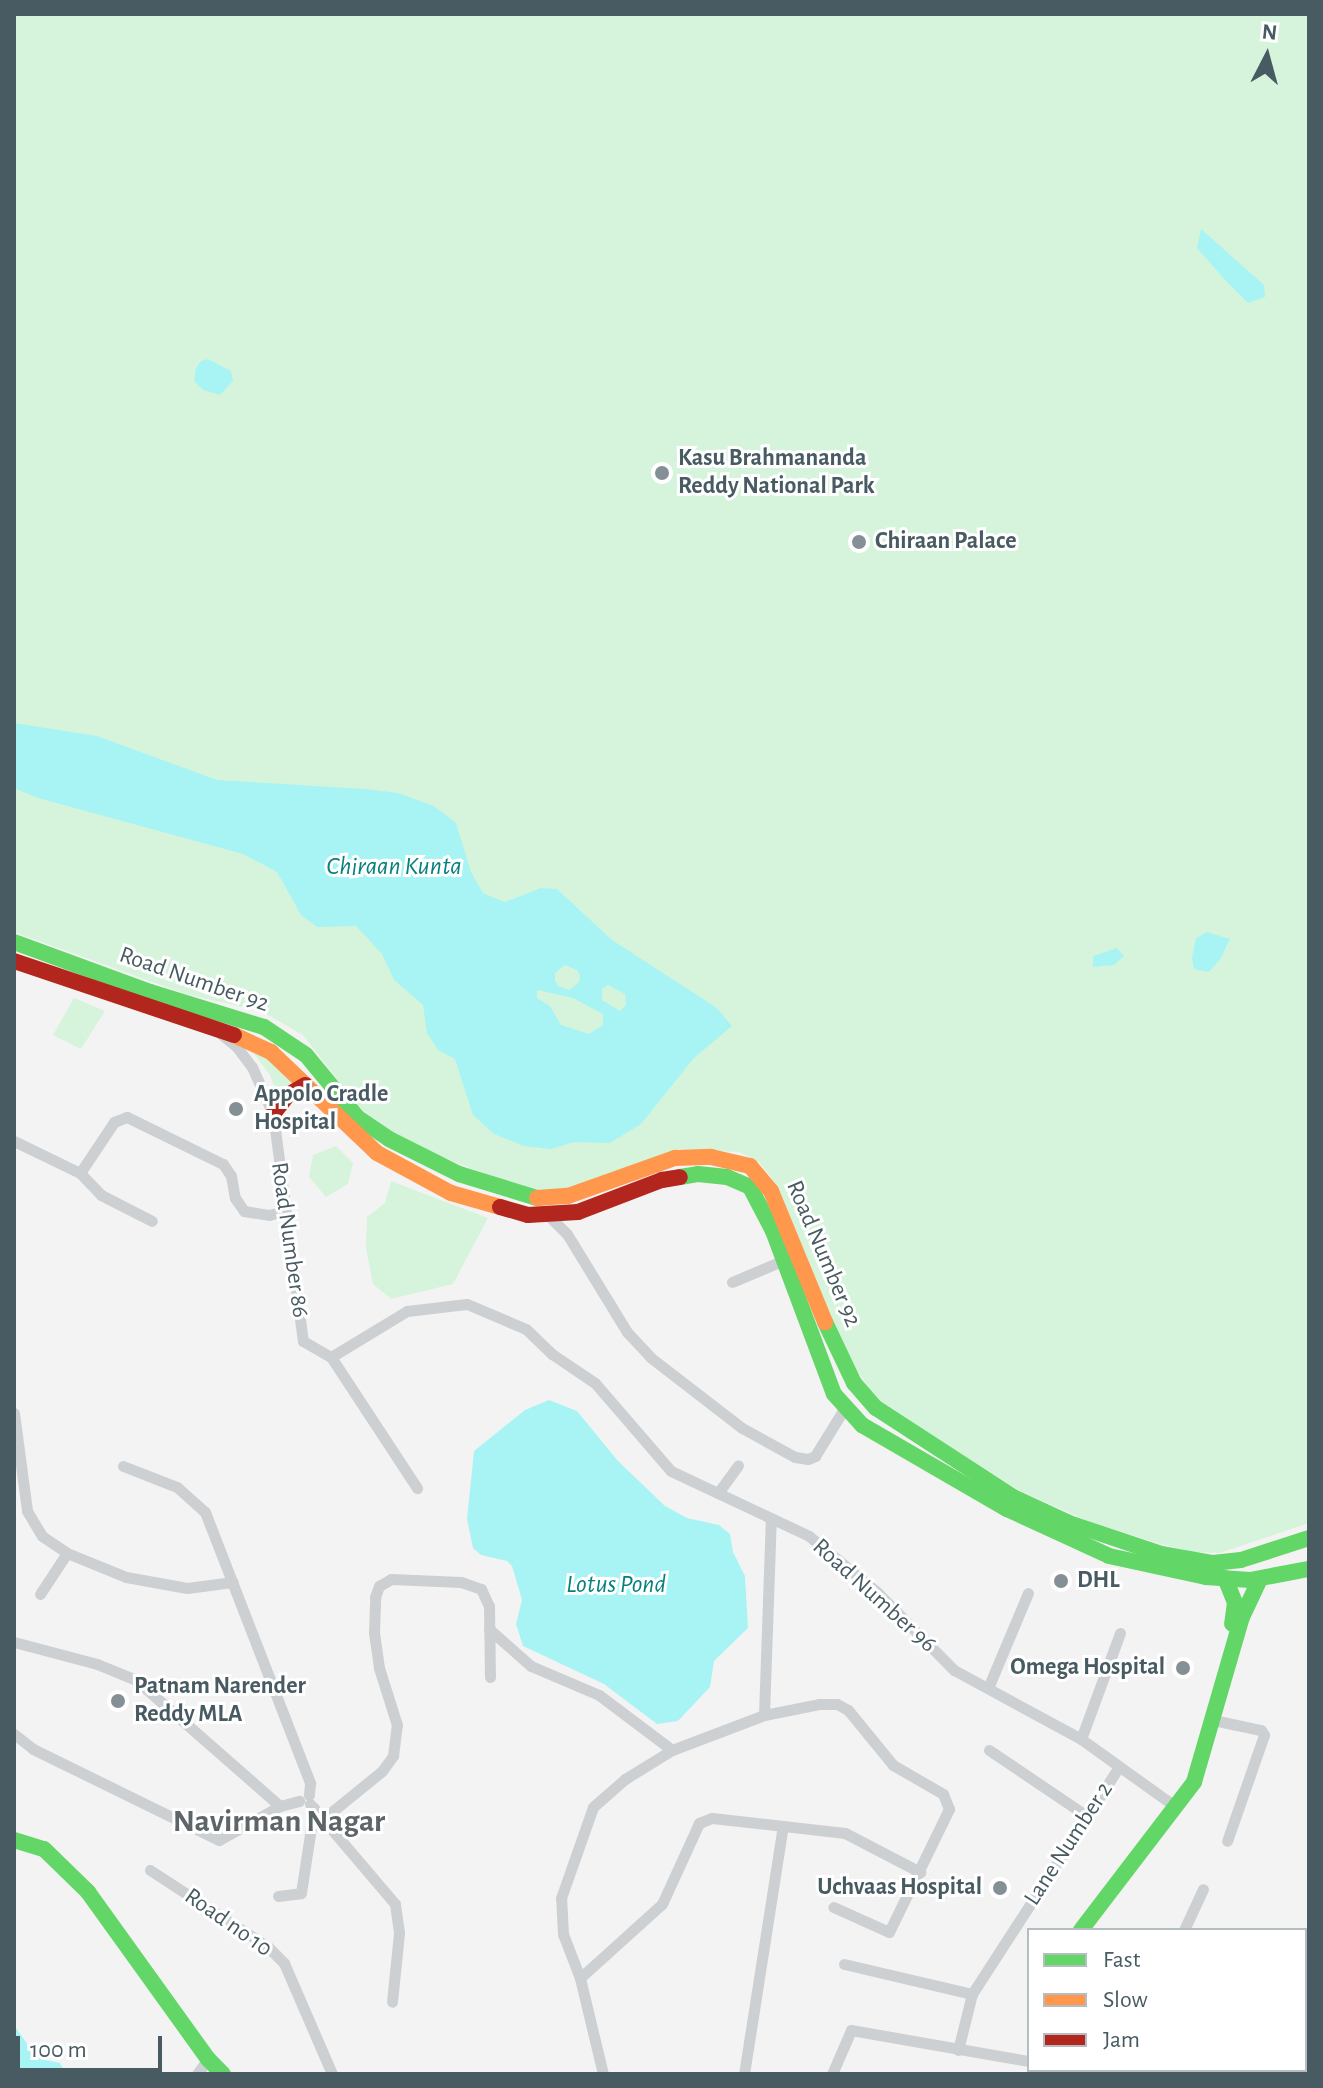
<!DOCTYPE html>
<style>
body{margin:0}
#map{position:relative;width:1323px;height:2088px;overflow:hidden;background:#f4f3f3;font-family:"Alegreya Sans",sans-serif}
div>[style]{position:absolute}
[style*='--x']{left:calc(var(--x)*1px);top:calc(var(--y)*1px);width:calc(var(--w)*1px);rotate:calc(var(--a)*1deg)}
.green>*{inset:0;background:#d6f4db}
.water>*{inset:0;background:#a8f4f4}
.street>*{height:11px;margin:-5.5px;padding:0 5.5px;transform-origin:5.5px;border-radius:5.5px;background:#cdd0d2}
.fast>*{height:16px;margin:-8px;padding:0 8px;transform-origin:8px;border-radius:8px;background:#63d668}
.slow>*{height:16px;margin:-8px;padding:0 8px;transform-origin:8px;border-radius:8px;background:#ff974d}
.jam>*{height:16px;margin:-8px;padding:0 8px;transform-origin:8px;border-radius:8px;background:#b3261e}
.dots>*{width:22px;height:22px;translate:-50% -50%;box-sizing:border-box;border:4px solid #fff;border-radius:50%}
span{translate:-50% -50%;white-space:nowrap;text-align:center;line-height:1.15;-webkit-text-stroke:6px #fff;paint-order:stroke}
.poi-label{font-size:24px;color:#485b62;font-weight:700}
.left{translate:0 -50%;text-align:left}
.right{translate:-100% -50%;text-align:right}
.street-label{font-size:24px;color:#485b62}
.water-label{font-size:26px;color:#068180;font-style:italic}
.district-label{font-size:32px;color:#5e6568;font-weight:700}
.frame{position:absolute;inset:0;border:16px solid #485b62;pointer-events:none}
.legend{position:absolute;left:1027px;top:1928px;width:280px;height:144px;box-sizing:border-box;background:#fff;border:2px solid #b6bdc0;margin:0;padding:10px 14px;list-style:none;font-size:24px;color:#485b62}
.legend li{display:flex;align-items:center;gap:16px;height:40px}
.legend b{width:40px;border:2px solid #b6bdc0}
.north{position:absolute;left:1227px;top:16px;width:80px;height:80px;-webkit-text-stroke:6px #fff;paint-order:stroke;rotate:6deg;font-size:22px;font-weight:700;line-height:32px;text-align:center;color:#485b62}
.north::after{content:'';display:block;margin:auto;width:28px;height:36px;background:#485b62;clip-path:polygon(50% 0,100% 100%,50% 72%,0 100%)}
.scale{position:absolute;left:16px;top:2036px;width:146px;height:36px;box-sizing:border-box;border:4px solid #485b62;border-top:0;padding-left:10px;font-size:24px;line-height:28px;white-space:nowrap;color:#485b62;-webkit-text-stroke:6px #fff;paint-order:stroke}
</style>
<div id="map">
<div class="green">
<i style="clip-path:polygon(14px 14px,1309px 14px,1309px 1523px,1220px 1553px,1191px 1552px,1154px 1542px,1088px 1521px,1022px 1492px,879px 1403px,849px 1359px,771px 1177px,759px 1162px,739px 1152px,679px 1149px,572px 1189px,545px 1191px,519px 1187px,432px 1153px,395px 1134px,358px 1107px,303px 1035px,263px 1012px,186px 994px,14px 932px)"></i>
<i style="clip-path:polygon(74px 998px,105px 1011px,81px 1049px,53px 1035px)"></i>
<i style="clip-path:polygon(249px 1047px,265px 1056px,294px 1084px,278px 1097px,270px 1075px)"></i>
<i style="clip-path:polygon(336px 1146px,353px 1163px,348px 1184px,326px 1197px,309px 1177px,313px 1155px)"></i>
<i style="clip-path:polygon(391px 1181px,488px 1218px,453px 1284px,391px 1299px,373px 1284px,366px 1248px,367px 1217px,385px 1203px)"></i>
</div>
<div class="water">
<i style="clip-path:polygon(1201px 229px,1264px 285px,1265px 297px,1248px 303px,1224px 279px,1197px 248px)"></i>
<i style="clip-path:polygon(208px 359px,231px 371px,233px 381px,220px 395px,203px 390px,194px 381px,196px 368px,201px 361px)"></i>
<i style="clip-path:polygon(evenodd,14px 723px,97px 736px,217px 780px,365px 789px,398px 793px,434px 806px,456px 823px,471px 872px,483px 893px,505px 902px,541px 888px,557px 889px,612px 940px,717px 1008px,732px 1026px,694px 1058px,641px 1124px,610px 1143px,574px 1142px,551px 1149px,524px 1146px,494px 1134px,473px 1115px,455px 1059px,438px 1050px,427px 1033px,423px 1005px,394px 980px,382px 954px,356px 926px,317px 927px,301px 915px,277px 872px,243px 854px,38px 798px,14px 788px,14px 723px,565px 965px,577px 970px,580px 976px,579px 982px,569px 990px,558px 986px,555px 980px,555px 973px,565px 965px,14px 723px,608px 985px,625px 994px,626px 1005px,620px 1011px,602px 1000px,602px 989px,608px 985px,14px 723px,537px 990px,573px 998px,603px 1014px,603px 1025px,589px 1034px,561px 1025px,550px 1006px,537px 998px,537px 990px)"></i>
<i style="clip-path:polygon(1207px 932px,1230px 939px,1221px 958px,1209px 972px,1194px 969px,1192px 958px,1196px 938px)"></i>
<i style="clip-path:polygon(1117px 948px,1124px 956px,1114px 965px,1093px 967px,1093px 956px)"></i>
<i style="clip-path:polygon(549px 1400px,577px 1411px,618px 1461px,665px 1506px,687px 1518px,719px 1525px,730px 1534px,733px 1552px,745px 1576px,748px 1628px,714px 1661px,710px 1687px,678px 1721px,657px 1724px,604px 1684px,523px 1646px,516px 1624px,522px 1600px,512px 1566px,507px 1561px,481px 1555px,473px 1548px,467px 1519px,474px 1451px,525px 1410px)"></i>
<i style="clip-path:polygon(14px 2025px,28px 2045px,45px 2060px,60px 2063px,66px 2074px,22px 2074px,14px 2070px)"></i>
</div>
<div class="street">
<i style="--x:221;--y:1034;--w:19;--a:39"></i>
<i style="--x:236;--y:1046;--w:26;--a:53"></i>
<i style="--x:252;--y:1067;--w:51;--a:65.9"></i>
<i style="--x:273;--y:1114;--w:229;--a:82.5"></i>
<i style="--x:303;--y:1341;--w:32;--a:30"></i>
<i style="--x:331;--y:1357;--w:157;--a:56.7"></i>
<i style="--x:14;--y:1141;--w:73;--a:25.9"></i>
<i style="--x:80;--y:1173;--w:61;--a:-56.3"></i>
<i style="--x:114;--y:1122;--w:14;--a:-21"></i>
<i style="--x:127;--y:1117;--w:107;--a:26.1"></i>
<i style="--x:223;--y:1164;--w:14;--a:56"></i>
<i style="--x:231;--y:1176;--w:22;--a:80"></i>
<i style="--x:235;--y:1198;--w:16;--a:55"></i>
<i style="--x:244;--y:1211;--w:25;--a:9"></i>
<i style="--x:269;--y:1215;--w:16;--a:-15"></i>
<i style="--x:80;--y:1173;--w:30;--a:46"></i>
<i style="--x:101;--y:1195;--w:57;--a:27"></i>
<i style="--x:548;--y:1215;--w:27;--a:45"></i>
<i style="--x:567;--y:1234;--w:115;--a:58.5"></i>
<i style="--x:627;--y:1332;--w:34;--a:47"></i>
<i style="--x:650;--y:1357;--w:116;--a:37.7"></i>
<i style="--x:742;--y:1428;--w:60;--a:28.7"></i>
<i style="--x:795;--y:1457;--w:13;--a:9"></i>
<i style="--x:808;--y:1459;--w:8;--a:-23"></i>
<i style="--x:815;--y:1456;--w:55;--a:-58.3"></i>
<i style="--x:732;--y:1282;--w:56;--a:-22.9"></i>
<i style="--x:331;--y:1357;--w:89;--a:-31.2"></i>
<i style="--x:407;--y:1311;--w:60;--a:-6.7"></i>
<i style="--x:467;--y:1304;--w:64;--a:23"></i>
<i style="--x:526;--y:1329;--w:36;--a:44"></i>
<i style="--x:552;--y:1354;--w:52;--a:34"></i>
<i style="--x:595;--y:1383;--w:116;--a:49.2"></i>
<i style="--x:671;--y:1471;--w:153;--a:25.2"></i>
<i style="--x:809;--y:1536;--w:88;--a:39.5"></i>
<i style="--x:877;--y:1592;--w:110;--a:45.4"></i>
<i style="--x:954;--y:1670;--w:145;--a:28.5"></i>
<i style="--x:1081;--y:1739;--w:117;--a:35.6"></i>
<i style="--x:14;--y:1413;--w:99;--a:82.4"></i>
<i style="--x:27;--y:1511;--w:29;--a:59"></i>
<i style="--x:42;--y:1536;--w:30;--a:34"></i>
<i style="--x:67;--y:1553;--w:64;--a:22.1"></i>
<i style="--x:126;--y:1577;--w:62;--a:10.2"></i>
<i style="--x:187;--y:1588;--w:46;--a:-7.4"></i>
<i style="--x:123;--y:1466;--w:58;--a:21.3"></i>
<i style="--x:177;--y:1487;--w:38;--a:42"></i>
<i style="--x:205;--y:1512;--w:291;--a:68.8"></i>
<i style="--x:310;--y:1783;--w:12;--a:95"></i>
<i style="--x:718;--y:1493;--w:34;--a:-54"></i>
<i style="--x:40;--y:1594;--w:49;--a:-56.6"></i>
<i style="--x:489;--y:1629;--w:56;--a:41.4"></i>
<i style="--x:531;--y:1666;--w:74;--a:23.1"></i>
<i style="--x:599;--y:1695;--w:91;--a:37"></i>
<i style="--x:14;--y:1642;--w:86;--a:14.8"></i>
<i style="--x:97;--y:1664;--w:42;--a:22.3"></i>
<i style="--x:136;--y:1680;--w:191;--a:41.2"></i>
<i style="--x:280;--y:1806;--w:20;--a:-15"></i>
<i style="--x:988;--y:1688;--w:103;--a:-67.2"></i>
<i style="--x:764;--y:1715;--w:197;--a:-88"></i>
<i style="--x:1213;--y:1720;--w:49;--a:11.8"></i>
<i style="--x:1261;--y:1730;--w:6;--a:59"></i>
<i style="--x:1264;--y:1735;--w:112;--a:109.2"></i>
<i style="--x:14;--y:1734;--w:24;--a:38"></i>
<i style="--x:33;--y:1749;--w:207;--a:26.1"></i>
<i style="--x:219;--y:1840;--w:70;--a:-29.1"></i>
<i style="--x:1081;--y:1739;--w:113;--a:-69.8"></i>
<i style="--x:989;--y:1750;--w:118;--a:34"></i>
<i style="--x:310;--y:1804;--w:131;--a:49.6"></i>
<i style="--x:395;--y:1904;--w:29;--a:82"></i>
<i style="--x:399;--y:1933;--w:69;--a:95.8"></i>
<i style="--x:323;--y:1819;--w:76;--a:-39.1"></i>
<i style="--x:382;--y:1771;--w:19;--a:-54"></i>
<i style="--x:393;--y:1756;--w:31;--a:-83"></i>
<i style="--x:397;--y:1725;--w:60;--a:-107.5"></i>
<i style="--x:379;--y:1668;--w:35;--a:-98"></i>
<i style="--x:374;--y:1633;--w:36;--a:-88"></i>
<i style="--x:375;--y:1597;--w:12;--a:-70"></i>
<i style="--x:379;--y:1586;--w:14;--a:-30"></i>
<i style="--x:391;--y:1579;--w:70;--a:2.5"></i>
<i style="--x:461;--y:1582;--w:21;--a:19"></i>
<i style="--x:481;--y:1589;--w:19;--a:65"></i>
<i style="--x:489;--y:1606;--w:71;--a:89.2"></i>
<i style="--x:150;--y:1870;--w:141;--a:33.1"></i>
<i style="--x:268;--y:1947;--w:23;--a:45"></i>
<i style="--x:284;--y:1963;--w:121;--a:66.6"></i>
<i style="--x:278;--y:1896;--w:23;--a:-7"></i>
<i style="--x:301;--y:1893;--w:86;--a:-81.3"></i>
<i style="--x:1184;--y:1930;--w:45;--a:-65.1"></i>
<i style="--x:844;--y:1964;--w:131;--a:13.2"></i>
<i style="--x:580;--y:1978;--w:110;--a:-42.1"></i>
<i style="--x:662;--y:1904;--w:89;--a:-65.4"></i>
<i style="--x:699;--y:1823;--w:14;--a:-21"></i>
<i style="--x:712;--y:1818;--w:134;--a:6.4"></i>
<i style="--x:845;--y:1833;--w:85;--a:27.5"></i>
<i style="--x:1305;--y:2036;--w:4;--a:27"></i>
<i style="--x:958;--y:2050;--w:58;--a:-76"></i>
<i style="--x:972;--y:1994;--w:270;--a:-57.1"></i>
<i style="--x:197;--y:2074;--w:19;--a:-54"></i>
<i style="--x:603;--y:2074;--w:99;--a:-103.5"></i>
<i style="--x:580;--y:1978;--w:47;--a:-111.1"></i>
<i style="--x:563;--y:1934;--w:36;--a:-93"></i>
<i style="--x:561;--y:1898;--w:96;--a:-70.6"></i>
<i style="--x:593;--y:1807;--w:43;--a:-41.2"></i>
<i style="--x:625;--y:1779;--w:55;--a:-31.7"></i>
<i style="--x:672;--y:1750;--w:98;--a:-20.8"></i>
<i style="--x:764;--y:1715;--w:56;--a:-11.3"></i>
<i style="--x:819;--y:1704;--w:18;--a:0"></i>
<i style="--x:837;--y:1704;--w:13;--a:29"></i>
<i style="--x:848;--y:1710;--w:71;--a:50.7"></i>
<i style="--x:893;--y:1765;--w:58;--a:30.1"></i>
<i style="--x:943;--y:1794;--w:16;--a:68"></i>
<i style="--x:949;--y:1809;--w:137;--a:116"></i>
<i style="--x:889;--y:1932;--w:61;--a:-155.9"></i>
<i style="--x:744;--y:2074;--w:251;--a:-81.1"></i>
<i style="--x:832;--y:2074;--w:48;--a:-66.6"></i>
<i style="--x:851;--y:2030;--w:181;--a:9.9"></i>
</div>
<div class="fast">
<i style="--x:14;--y:942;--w:145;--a:20.2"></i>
<i style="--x:150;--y:992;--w:119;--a:17.1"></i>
<i style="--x:264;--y:1027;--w:50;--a:33.7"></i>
<i style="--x:306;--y:1055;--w:82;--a:50.5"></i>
<i style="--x:358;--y:1118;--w:37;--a:34"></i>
<i style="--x:389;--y:1139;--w:78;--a:26.6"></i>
<i style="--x:459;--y:1174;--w:82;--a:17.1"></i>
<i style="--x:680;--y:1177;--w:18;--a:-9"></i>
<i style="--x:698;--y:1174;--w:29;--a:6"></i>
<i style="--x:727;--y:1177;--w:25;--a:23"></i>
<i style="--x:750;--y:1187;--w:50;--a:62.4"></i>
<i style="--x:773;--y:1231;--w:174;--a:69.5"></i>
<i style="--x:834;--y:1394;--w:42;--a:47.9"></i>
<i style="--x:862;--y:1425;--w:168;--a:30.1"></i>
<i style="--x:1007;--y:1509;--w:112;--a:24.7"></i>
<i style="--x:1109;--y:1556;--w:99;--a:12.2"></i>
<i style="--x:1206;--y:1577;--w:44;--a:3.9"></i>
<i style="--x:1250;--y:1580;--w:60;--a:-10.6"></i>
<i style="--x:825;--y:1322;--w:68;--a:64.6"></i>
<i style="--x:854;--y:1383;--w:33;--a:49"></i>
<i style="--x:876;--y:1408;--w:163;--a:33"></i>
<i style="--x:1013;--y:1497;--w:62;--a:24.9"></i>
<i style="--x:1069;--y:1523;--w:97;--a:18.6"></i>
<i style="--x:1161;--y:1554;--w:53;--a:9.8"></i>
<i style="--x:1213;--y:1563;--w:28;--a:-6"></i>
<i style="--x:1241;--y:1560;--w:71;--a:-17.9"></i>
<i style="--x:1225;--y:1578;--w:27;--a:68"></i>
<i style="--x:1235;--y:1603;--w:21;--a:98"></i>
<i style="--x:14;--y:1840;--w:31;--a:17"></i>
<i style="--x:44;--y:1849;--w:62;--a:44.3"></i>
<i style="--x:88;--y:1892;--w:206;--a:54.3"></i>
<i style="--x:208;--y:2059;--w:21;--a:45"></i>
<i style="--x:1081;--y:1930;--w:186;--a:-52.6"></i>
<i style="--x:1194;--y:1782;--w:172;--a:-73.8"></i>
<i style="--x:1242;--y:1617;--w:42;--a:-64.7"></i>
</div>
<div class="slow">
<i style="--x:234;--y:1035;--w:41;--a:24.7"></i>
<i style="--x:271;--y:1052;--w:146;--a:43.6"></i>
<i style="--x:377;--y:1153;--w:84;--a:28.4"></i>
<i style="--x:451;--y:1193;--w:51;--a:15.9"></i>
<i style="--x:537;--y:1198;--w:31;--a:-4"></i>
<i style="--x:568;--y:1196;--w:114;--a:-19.6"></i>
<i style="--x:675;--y:1158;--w:36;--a:-2"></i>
<i style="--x:711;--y:1157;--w:40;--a:13"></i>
<i style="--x:750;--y:1166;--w:33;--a:50"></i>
<i style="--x:771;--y:1191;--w:142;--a:67.6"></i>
<i style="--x:1039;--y:2070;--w:4;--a:76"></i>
</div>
<div class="jam">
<i style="--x:14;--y:961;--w:232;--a:18.6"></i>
<i style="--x:273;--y:1114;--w:24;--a:-52"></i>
<i style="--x:288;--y:1095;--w:20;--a:-30"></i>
<i style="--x:500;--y:1207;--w:29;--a:16"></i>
<i style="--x:528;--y:1215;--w:50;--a:-3.4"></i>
<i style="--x:578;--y:1212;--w:90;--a:-20.9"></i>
<i style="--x:662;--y:1180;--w:18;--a:-9"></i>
</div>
<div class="dots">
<i style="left:662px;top:473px;background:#849095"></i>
<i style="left:859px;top:542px;background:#849095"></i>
<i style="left:236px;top:1109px;background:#849095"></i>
<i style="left:1061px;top:1581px;background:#849095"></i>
<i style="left:1183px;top:1668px;background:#849095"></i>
<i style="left:118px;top:1701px;background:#849095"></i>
<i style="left:1000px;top:1888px;background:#849095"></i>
</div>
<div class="poi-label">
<span class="left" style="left:678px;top:473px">Kasu Brahmananda<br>Reddy National Park</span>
<span class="left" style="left:875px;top:542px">Chiraan Palace</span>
<span class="left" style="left:254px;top:1109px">Appolo Cradle<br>Hospital</span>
<span class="left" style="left:1077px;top:1581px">DHL</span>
<span class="right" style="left:1165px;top:1668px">Omega Hospital</span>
<span class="left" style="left:134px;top:1701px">Patnam Narender<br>Reddy MLA</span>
<span class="right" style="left:982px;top:1888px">Uchvaas Hospital</span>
</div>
<div class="street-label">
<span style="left:194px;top:980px;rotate:19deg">Road Number 92</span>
<span style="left:289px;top:1240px;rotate:82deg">Road Number 86</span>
<span style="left:823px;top:1254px;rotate:67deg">Road Number 92</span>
<span style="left:874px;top:1596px;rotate:42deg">Road Number 96</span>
<span style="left:1069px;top:1844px;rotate:-57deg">Lane Number 2</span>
<span style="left:228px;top:1923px;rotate:35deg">Road no 10</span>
</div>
<div class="water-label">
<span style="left:394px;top:867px">Chiraan Kunta</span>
<span style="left:616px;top:1585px">Lotus Pond</span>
</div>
<div class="district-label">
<span style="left:279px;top:1821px">Navirman Nagar</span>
</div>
<div class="frame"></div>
<ul class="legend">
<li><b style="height:10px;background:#63d668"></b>Fast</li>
<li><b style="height:10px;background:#ff974d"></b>Slow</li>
<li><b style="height:10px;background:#b3261e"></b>Jam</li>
</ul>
<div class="north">N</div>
<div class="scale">100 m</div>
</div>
